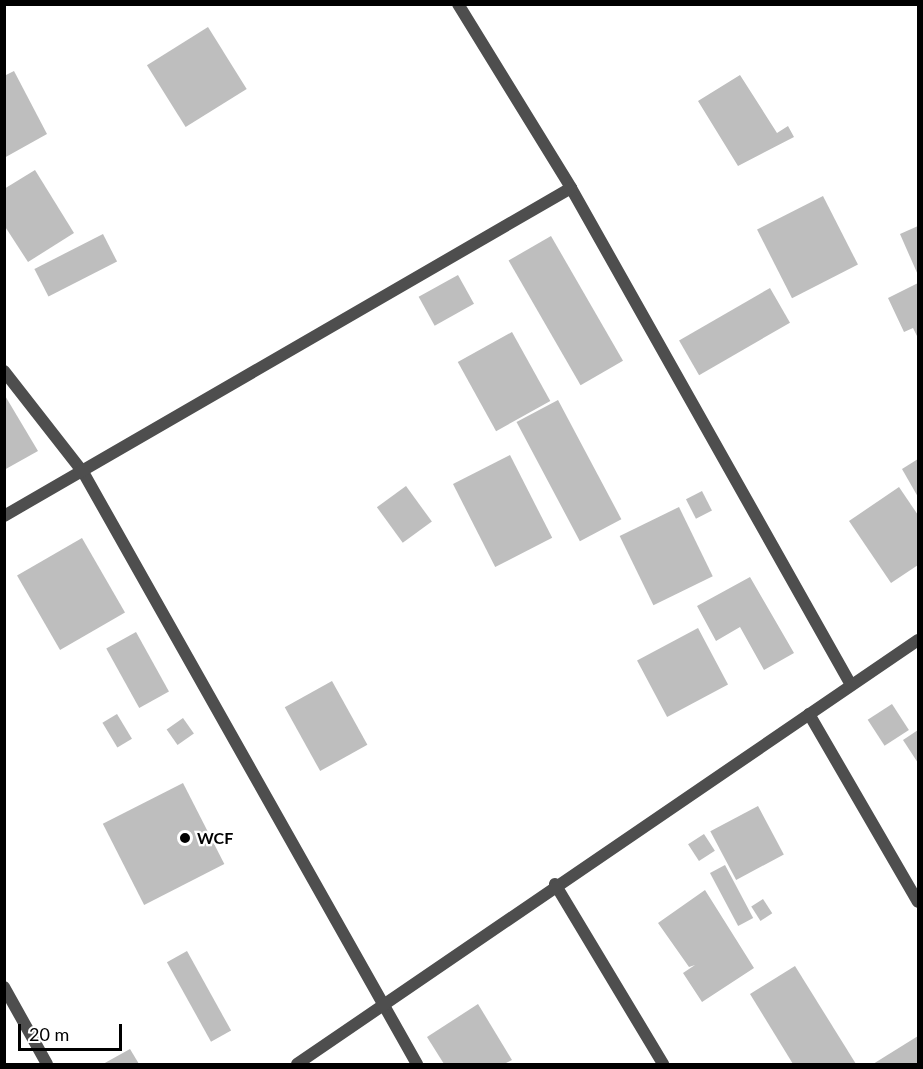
<!DOCTYPE html>
<style>
body{margin:0}
#map{position:relative;width:923px;height:1069px;overflow:hidden;background:#fff;font-family:Lato,sans-serif}
div>[style]{position:absolute}
[style*='--x']{left:calc(var(--x)*1px);top:calc(var(--y)*1px);width:calc(var(--w)*1px);rotate:calc(var(--a)*1deg)}
.building>*{inset:0;background:#bebebe;transform-origin:0 0}
.street>*{height:12px;margin:-6px;padding:0 6px;transform-origin:6px;border-radius:6px;background:#4e4e4e}
.dots>*{width:16px;height:16px;translate:-50% -50%;box-sizing:border-box;border:3px solid #fff;border-radius:50%}
span{translate:-50% -50%;white-space:nowrap;text-align:center;line-height:1.15;-webkit-text-stroke:4.5px #fff;paint-order:stroke}
.poi-label{font-size:16px;color:#000;font-weight:700}
.left{translate:0 -50%;text-align:left}
.frame{position:absolute;inset:0;border:6px solid #000;pointer-events:none}
.scale{position:absolute;left:18px;top:1024px;width:104px;height:27px;box-sizing:border-box;border:3px solid #000;border-top:0;padding-left:8px;font-size:18px;line-height:21px;white-space:nowrap;color:#000;-webkit-text-stroke:4px #fff;paint-order:stroke}
</style>
<div id="map">
<div class="building">
<i style="left:208px;top:27px;width:73px;height:72px;rotate:58deg"></i>
<i style="clip-path:polygon(14px 71px,47px 134px,4px 158px,4px 76px)"></i>
<i style="clip-path:polygon(740px 75px,777px 133px,788px 126px,794px 137px,738px 166px,698px 101px)"></i>
<i style="clip-path:polygon(35px 170px,74px 233px,28px 262px,4px 225px,4px 189px)"></i>
<i style="left:823px;top:196px;width:77px;height:74px;rotate:63deg"></i>
<i style="clip-path:polygon(918px 226px,918px 275px,900px 234px)"></i>
<i style="left:103px;top:234px;width:31px;height:77px;rotate:63deg"></i>
<i style="left:551px;top:236px;width:144px;height:49px;rotate:60deg"></i>
<i style="left:458px;top:275px;width:33px;height:45px;rotate:61deg"></i>
<i style="clip-path:polygon(918px 283px,918px 338px,913px 328px,904px 332px,888px 298px)"></i>
<i style="left:770px;top:288px;width:40px;height:105px;rotate:60deg"></i>
<i style="left:512px;top:332px;width:79px;height:62px;rotate:61deg"></i>
<i style="clip-path:polygon(4px 394px,38px 451px,4px 470px)"></i>
<i style="left:558px;top:400px;width:135px;height:47px;rotate:62deg"></i>
<i style="left:510px;top:455px;width:93px;height:64px;rotate:63deg"></i>
<i style="clip-path:polygon(918px 459px,918px 497px,902px 469px)"></i>
<i style="left:406px;top:486px;width:44px;height:36px;rotate:54deg"></i>
<i style="clip-path:polygon(899px 487px,918px 515px,918px 565px,891px 583px,849px 521px)"></i>
<i style="left:702px;top:491px;width:22px;height:18px;rotate:63deg"></i>
<i style="left:679px;top:507px;width:77px;height:66px;rotate:64deg"></i>
<i style="left:82px;top:538px;width:86px;height:75px;rotate:60deg"></i>
<i style="clip-path:polygon(750px 577px,794px 653px,764px 670px,740px 627px,716px 641px,697px 606px)"></i>
<i style="left:698px;top:628px;width:64px;height:69px;rotate:62deg"></i>
<i style="left:136px;top:632px;width:68px;height:34px;rotate:61deg"></i>
<i style="left:332px;top:681px;width:73px;height:54px;rotate:61deg"></i>
<i style="left:892px;top:704px;width:31px;height:29px;rotate:57deg"></i>
<i style="left:117px;top:714px;width:29px;height:17px;rotate:59deg"></i>
<i style="left:183px;top:718px;width:19px;height:20px;rotate:55deg"></i>
<i style="clip-path:polygon(918px 730px,918px 763px,903px 740px)"></i>
<i style="left:183px;top:783px;width:91px;height:90px;rotate:63deg"></i>
<i style="left:758px;top:806px;width:55px;height:54px;rotate:62deg"></i>
<i style="left:704px;top:834px;width:20px;height:19px;rotate:57deg"></i>
<i style="left:725px;top:865px;width:60px;height:17px;rotate:62deg"></i>
<i style="clip-path:polygon(705px 890px,754px 968px,702px 1002px,683px 973px,695px 965px,689px 967px,658px 923px)"></i>
<i style="left:763px;top:899px;width:17px;height:14px;rotate:57deg"></i>
<i style="left:187px;top:951px;width:91px;height:23px;rotate:61deg"></i>
<i style="clip-path:polygon(795px 966px,856px 1064px,793px 1064px,750px 994px)"></i>
<i style="clip-path:polygon(478px 1004px,512px 1060px,504px 1064px,444px 1064px,427px 1037px)"></i>
<i style="clip-path:polygon(918px 1036px,918px 1064px,873px 1064px)"></i>
<i style="clip-path:polygon(130px 1049px,139px 1064px,103px 1064px)"></i>
</div>
<div class="street">
<i style="--x:458;--y:4;--w:216;--a:58.4"></i>
<i style="--x:571;--y:188;--w:570;--a:60.6"></i>
<i style="--x:4;--y:371;--w:128;--a:52"></i>
<i style="--x:83;--y:472;--w:680;--a:60.57"></i>
<i style="--x:4;--y:516;--w:655;--a:-30.05"></i>
<i style="--x:809;--y:714;--w:217;--a:59.9"></i>
<i style="--x:555;--y:884;--w:210;--a:59"></i>
<i style="--x:4;--y:987;--w:88;--a:60.8"></i>
<i style="--x:297;--y:1064;--w:752;--a:-34.32"></i>
</div>
<div class="dots">
<i style="left:185px;top:838px;background:#000"></i>
</div>
<div class="poi-label">
<span class="left" style="left:197px;top:838px">WCF</span>
</div>
<div class="frame"></div>
<div class="scale">20 m</div>
</div>
